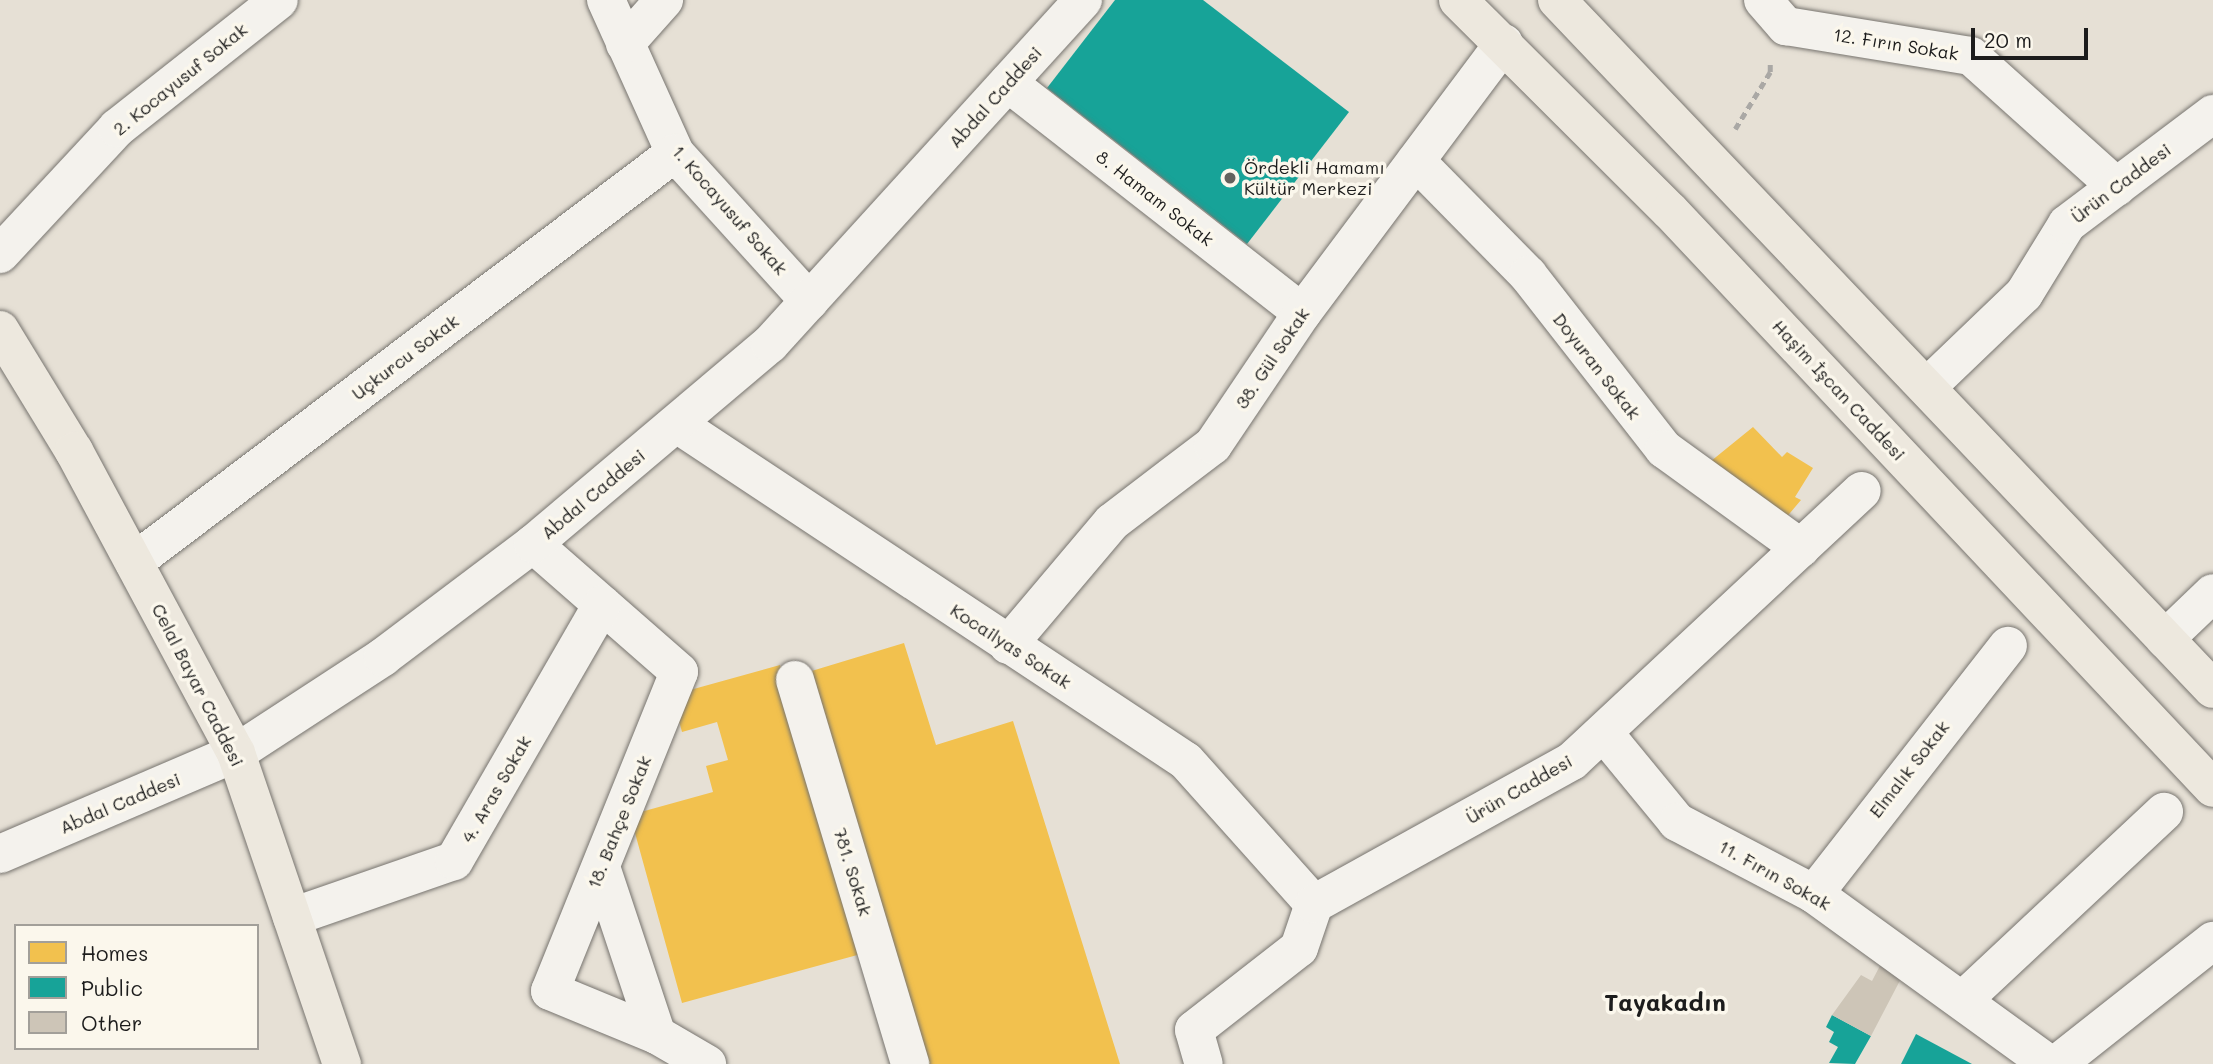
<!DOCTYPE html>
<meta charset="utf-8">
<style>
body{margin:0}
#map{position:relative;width:2213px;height:1064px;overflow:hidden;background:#e6e0d5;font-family:Mali,sans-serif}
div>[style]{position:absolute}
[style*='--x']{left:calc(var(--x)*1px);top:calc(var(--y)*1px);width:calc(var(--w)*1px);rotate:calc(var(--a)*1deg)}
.homes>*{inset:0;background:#f2c14e}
.public>*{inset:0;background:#17a398}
.building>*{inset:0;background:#cdc5b7}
.path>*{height:4.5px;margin-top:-2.25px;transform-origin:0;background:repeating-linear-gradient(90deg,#aaa8a5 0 7px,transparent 0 12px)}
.roads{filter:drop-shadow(0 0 2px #77746f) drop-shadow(0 0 2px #77746f)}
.minor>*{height:38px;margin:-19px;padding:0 19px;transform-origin:19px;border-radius:19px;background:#f4f2ed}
.major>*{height:38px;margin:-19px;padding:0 19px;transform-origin:19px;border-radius:19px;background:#ede8de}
.dots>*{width:19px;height:19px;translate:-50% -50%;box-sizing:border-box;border:4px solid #fbf7ec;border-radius:50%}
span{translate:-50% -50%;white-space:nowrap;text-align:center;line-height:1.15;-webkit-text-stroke:7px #fbf7ec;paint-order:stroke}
.street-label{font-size:18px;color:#1c1c1c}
.poi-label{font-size:18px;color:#1c1c1c}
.left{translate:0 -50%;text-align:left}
.district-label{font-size:24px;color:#1c1c1c;font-weight:700}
.legend{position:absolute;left:14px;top:924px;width:245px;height:126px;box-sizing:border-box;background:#fbf7ec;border:2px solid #a29f99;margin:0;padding:9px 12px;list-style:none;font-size:21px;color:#1c1c1c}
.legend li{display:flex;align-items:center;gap:14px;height:35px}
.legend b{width:35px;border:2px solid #a29f99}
.scale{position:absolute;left:1971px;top:28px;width:117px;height:32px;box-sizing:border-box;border:4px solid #1c1c1c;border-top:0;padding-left:9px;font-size:21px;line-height:24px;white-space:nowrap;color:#1c1c1c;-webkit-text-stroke:5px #fbf7ec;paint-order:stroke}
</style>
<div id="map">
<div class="homes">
<i style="clip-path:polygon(1753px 427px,1782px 457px,1787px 452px,1813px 468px,1795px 497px,1801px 500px,1779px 526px,1700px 470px)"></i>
<i style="clip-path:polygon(904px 643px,936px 745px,1013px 721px,1120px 1064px,928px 1064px,805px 673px)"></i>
<i style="clip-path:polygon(780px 665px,861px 954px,682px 1003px,630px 815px,713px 792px,706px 766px,728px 760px,717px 722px,682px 732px,672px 695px)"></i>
</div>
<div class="public">
<i style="clip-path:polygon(1115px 0,1203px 0,1349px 112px,1247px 244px,1047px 88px)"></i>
<i style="clip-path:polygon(1832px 1015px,1871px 1036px,1855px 1064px,1829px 1063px,1838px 1047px,1829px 1042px,1834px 1032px,1826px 1027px)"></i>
<i style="clip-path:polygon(1916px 1034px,1972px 1064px,1901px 1064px)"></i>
</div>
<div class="building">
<i style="clip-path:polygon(1884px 958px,1906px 969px,1871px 1036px,1832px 1015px,1861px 975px,1872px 981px)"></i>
</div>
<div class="path">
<i style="--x:1735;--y:129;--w:67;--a:-58.4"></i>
<i style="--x:1770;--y:72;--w:12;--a:-90"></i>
</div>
<div class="roads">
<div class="minor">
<i style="--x:606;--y:0;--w:168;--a:65.7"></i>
<i style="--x:675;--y:153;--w:200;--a:47.8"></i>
<i style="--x:1763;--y:0;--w:35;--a:49"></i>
<i style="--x:1786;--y:26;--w:187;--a:9.2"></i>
<i style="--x:1971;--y:56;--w:196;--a:41.9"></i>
<i style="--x:625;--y:44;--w:59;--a:-48.4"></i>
<i style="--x:1008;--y:83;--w:373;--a:38"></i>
<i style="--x:1416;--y:161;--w:160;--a:45.5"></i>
<i style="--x:1528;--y:275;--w:221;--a:52"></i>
<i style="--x:1664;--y:449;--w:169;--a:35.9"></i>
<i style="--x:0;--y:254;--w:172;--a:-47.1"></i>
<i style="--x:117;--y:128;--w:206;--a:-38.3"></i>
<i style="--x:1928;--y:386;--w:133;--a:-43.8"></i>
<i style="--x:2024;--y:294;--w:82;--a:-58.4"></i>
<i style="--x:2067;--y:224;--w:183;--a:-37"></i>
<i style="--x:677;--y:424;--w:610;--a:33.51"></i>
<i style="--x:1186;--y:761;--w:192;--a:48.2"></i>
<i style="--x:533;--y:544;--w:194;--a:41.2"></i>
<i style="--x:679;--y:672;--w:344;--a:112"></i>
<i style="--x:550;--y:991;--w:116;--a:22.4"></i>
<i style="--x:657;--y:1035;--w:58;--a:30.1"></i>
<i style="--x:134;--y:562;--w:678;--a:-37.09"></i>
<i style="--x:2165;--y:639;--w:66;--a:-43.8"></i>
<i style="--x:1008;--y:645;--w:161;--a:-49.8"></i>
<i style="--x:1112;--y:522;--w:127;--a:-37.3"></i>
<i style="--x:1213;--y:445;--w:159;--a:-56"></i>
<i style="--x:1302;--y:313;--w:337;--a:-53.2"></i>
<i style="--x:795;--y:680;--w:401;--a:73.3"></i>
<i style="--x:1604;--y:733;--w:115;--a:50.6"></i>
<i style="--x:1677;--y:822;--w:155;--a:27.7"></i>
<i style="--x:1814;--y:894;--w:290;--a:35.9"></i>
<i style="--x:0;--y:854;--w:257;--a:-23.2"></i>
<i style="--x:236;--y:753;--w:176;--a:-33.1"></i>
<i style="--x:383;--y:657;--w:188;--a:-37"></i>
<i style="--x:533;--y:544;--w:310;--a:-40.2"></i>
<i style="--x:770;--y:344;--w:465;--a:-47.7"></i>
<i style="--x:601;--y:867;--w:177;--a:71.6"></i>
<i style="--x:1814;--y:894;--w:315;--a:-52"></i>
<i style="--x:292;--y:917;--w:171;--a:-19.1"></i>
<i style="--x:454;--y:861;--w:296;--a:-60"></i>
<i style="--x:1964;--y:999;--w:274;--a:-43.1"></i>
<i style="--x:1194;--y:1030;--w:133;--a:-38"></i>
<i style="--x:1299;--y:948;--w:46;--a:-71.2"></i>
<i style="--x:1314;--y:904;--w:295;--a:-29"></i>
<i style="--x:1572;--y:761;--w:396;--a:-43"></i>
<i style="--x:1194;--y:1030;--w:35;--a:74"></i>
<i style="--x:2057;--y:1064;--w:199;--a:-38.3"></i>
</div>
<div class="major">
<i style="--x:1458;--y:0;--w:299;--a:44.9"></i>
<i style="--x:1670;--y:211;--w:792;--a:46.74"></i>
<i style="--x:1557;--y:0;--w:951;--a:46.41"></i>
<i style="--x:0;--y:330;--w:142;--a:58.6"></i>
<i style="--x:74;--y:451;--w:343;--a:61.8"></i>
<i style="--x:236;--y:753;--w:329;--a:71.2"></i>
</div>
</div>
<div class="dots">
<i style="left:1230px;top:178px;background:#63615d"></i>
</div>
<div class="street-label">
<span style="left:1896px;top:44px;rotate:9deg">12. Fırın Sokak</span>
<span style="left:180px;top:79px;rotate:-39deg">2. Kocayusuf Sokak</span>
<span style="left:995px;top:97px;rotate:-48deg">Abdal Caddesi</span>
<span style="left:2121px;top:183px;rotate:-37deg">Ürün Caddesi</span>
<span style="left:1155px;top:198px;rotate:38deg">8. Hamam Sokak</span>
<span style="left:730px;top:210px;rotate:49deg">1. Kocayusuf Sokak</span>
<span style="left:405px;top:357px;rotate:-37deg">Uçkurcu Sokak</span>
<span style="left:1272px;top:358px;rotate:-56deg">38. Gül Sokak</span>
<span style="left:1597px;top:366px;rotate:52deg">Doyuran Sokak</span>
<span style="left:1839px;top:390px;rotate:47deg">Haşim İşcan Caddesi</span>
<span style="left:593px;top:494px;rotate:-40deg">Abdal Caddesi</span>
<span style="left:1011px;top:646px;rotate:33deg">Kocailyas Sokak</span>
<span style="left:198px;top:685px;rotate:63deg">Celal Bayar Caddesi</span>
<span style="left:1909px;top:769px;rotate:-52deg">Elmalık Sokak</span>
<span style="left:496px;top:789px;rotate:-60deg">4. Aras Sokak</span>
<span style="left:1519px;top:789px;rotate:-30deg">Ürün Caddesi</span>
<span style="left:120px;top:803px;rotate:-23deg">Abdal Caddesi</span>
<span style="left:619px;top:822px;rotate:-68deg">18. Bahçe Sokak</span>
<span style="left:853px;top:872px;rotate:73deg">781. Sokak</span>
<span style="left:1775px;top:875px;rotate:29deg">11. Fırın Sokak</span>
</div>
<div class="poi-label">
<span class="left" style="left:1244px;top:178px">Ördekli Hamamı<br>Kültür Merkezi</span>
</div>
<div class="district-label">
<span style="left:1665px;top:1002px">Tayakadın</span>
</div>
<ul class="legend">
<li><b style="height:19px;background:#f2c14e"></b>Homes</li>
<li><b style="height:19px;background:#17a398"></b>Public</li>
<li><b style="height:19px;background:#cdc5b7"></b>Other</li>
</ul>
<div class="scale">20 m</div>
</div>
